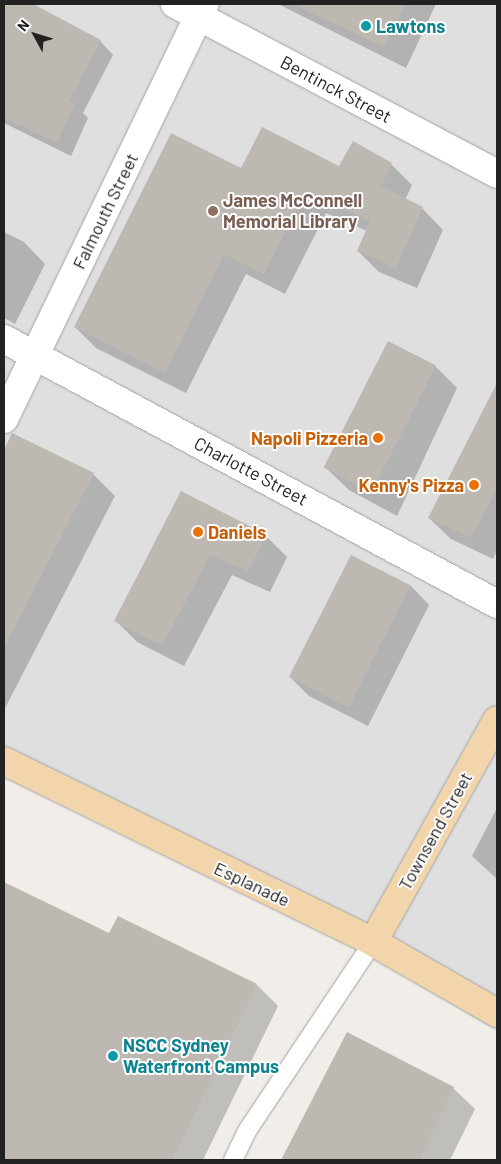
<!DOCTYPE html>
<style>
body{margin:0}
#map{position:relative;width:501px;height:1164px;overflow:hidden;background:#f1eee9;font-family:Barlow,sans-serif}
div>[style]{position:absolute}
[style*='--x']{left:calc(var(--x)*1px);top:calc(var(--y)*1px);width:calc(var(--w)*1px);rotate:calc(var(--a)*1deg)}
.residential>*{inset:0;background:#dfdfdf}
.shadow>*{inset:0;background:#0003}
.building>*{inset:0;background:#beb8b2;transform-origin:0 0}
.roads{filter:drop-shadow(0 0 1px #a3a3a3) drop-shadow(0 0 1px #a3a3a3)}
.service>*{height:18px;margin:-9px;padding:0 9px;transform-origin:9px;border-radius:9px;background:#fff}
.minor>*{height:28px;margin:-14px;padding:0 14px;transform-origin:14px;border-radius:14px;background:#fff}
.primary>*{height:28px;margin:-14px;padding:0 14px;transform-origin:14px;border-radius:14px;background:#f3d5ac}
.dots>*{width:14px;height:14px;translate:-50% -50%;box-sizing:border-box;border:2px solid #fff;border-radius:50%}
span{translate:-50% -50%;white-space:nowrap;text-align:center;line-height:1.15;-webkit-text-stroke:4px #fff;paint-order:stroke}
.culture-label{font-size:18px;color:#0d838f;font-weight:700}
.left{translate:0 -50%;text-align:left}
.street-label{font-size:18px;color:#222}
.education-label{font-size:18px;color:#785e54;font-weight:700}
.food-label{font-size:18px;color:#c56008;font-weight:700}
.right{translate:-100% -50%;text-align:right}
.frame{position:absolute;inset:0;border:5px solid #222;pointer-events:none}
.north{position:absolute;left:10px;top:10px;width:50px;height:50px;-webkit-text-stroke:4px #fff;paint-order:stroke;rotate:309deg;font-size:14px;font-weight:700;line-height:20px;text-align:center;color:#222}
.north::after{content:'';display:block;margin:auto;width:18px;height:22px;background:#222;clip-path:polygon(50% 0,100% 100%,50% 72%,0 100%)}
</style>
<div id="map">
<div class="residential">
<i style="clip-path:polygon(4px 4px,497px 4px,497px 1032px,339px 935px,4px 758px)"></i>
</div>
<div class="shadow">
<i style="clip-path:polygon(4px 4px,29px 4px,100px 41px,113px 55px,83px 113px,88px 118px,71px 156px,4px 123px,4px 89px,10px 76px,4px 73px)"></i>
<i style="clip-path:polygon(278px 4px,436px 4px,406px 68px)"></i>
<i style="clip-path:polygon(391px 164px,412px 185px,405px 200px,422px 208px,443px 230px,417px 288px,379px 272px,358px 251px,367px 231px,326px 213px,285px 294px,246px 274px,186px 393px,96px 348px,75px 327px,242px 170px)"></i>
<i style="clip-path:polygon(4px 232px,24px 242px,45px 264px,15px 324px,4px 318px)"></i>
<i style="clip-path:polygon(435px 366px,457px 388px,397px 516px,349px 490px,327px 469px)"></i>
<i style="clip-path:polygon(484px 411px,497px 418px,497px 551px,493px 559px,451px 539px,429px 518px)"></i>
<i style="clip-path:polygon(13px 434px,93px 474px,115px 496px,4px 710px,4px 453px)"></i>
<i style="clip-path:polygon(181px 493px,266px 536px,287px 557px,270px 592px,232px 575px,184px 666px,137px 642px,115px 620px)"></i>
<i style="clip-path:polygon(352px 557px,411px 586px,429px 605px,368px 726px,309px 696px,291px 678px)"></i>
<i style="clip-path:polygon(497px 808px,497px 879px,472px 856px)"></i>
<i style="clip-path:polygon(4px 884px,110px 935px,118px 918px,257px 985px,278px 1006px,203px 1160px,4px 1160px)"></i>
<i style="clip-path:polygon(348px 1034px,453px 1088px,475px 1109px,450px 1160px,283px 1160px)"></i>
</div>
<div class="building">
<i style="clip-path:polygon(4px 4px,33px 4px,101px 40px,69px 101px,75px 103px,57px 143px,4px 118px)"></i>
<i style="clip-path:polygon(293px 4px,405px 4px,384px 47px)"></i>
<i style="clip-path:polygon(262px 127px,339px 166px,353px 141px,392px 163px,381px 186px,423px 207px,396px 268px,357px 251px,370px 221px,305px 192px,264px 274px,224px 254px,165px 373px,74px 327px,171px 133px,241px 168px)"></i>
<i style="left:388px;top:341px;width:54px;height:142px;rotate:27deg"></i>
<i style="clip-path:polygon(497px 383px,497px 489px,471px 538px,428px 518px)"></i>
<i style="clip-path:polygon(12px 433px,94px 473px,4px 648px,4px 450px)"></i>
<i style="clip-path:polygon(181px 491px,267px 535px,248px 571px,210px 555px,162px 646px,114px 621px)"></i>
<i style="left:351px;top:555px;width:67px;height:137px;rotate:27deg"></i>
<i style="clip-path:polygon(4px 882px,109px 933px,118px 916px,257px 984px,172px 1160px,4px 1160px)"></i>
<i style="clip-path:polygon(347px 1032px,454px 1087px,419px 1160px,281px 1160px)"></i>
</div>
<div class="roads">
<div class="service">
<i style="--x:233;--y:1160;--w:32;--a:-64"></i>
<i style="--x:247;--y:1131;--w:227;--a:-56.3"></i>
</div>
<div class="minor">
<i style="--x:175;--y:4;--w:364;--a:27.8"></i>
<i style="--x:4;--y:339;--w:560;--a:28.26"></i>
<i style="--x:4;--y:419;--w:461;--a:-64.2"></i>
</div>
<div class="primary">
<i style="--x:4;--y:761;--w:411;--a:26.1"></i>
<i style="--x:373;--y:942;--w:143;--a:29.8"></i>
<i style="--x:373;--y:942;--w:254;--a:-60.8"></i>
</div>
</div>
<div class="dots">
<i style="left:366px;top:26px;background:#0f9aa8"></i>
<i style="left:213px;top:211px;background:#8d6e63"></i>
<i style="left:378px;top:438px;background:#e8710a"></i>
<i style="left:474px;top:485px;background:#e8710a"></i>
<i style="left:198px;top:532px;background:#e8710a"></i>
<i style="left:113px;top:1056px;background:#0f9aa8"></i>
</div>
<div class="culture-label">
<span class="left" style="left:376px;top:26px">Lawtons</span>
<span class="left" style="left:123px;top:1056px">NSCC Sydney<br>Waterfront Campus</span>
</div>
<div class="street-label">
<span style="left:336px;top:89px;rotate:28deg">Bentinck Street</span>
<span style="left:105px;top:211px;rotate:-64deg">Falmouth Street</span>
<span style="left:251px;top:471px;rotate:28deg">Charlotte Street</span>
<span style="left:435px;top:831px;rotate:-61deg">Townsend Street</span>
<span style="left:252px;top:884px;rotate:25deg">Esplanade</span>
</div>
<div class="education-label">
<span class="left" style="left:223px;top:211px">James McConnell<br>Memorial Library</span>
</div>
<div class="food-label">
<span class="right" style="left:368px;top:438px">Napoli Pizzeria</span>
<span class="right" style="left:464px;top:485px">Kenny's Pizza</span>
<span class="left" style="left:208px;top:532px">Daniels</span>
</div>
<div class="frame"></div>
<div class="north">N</div>
</div>
